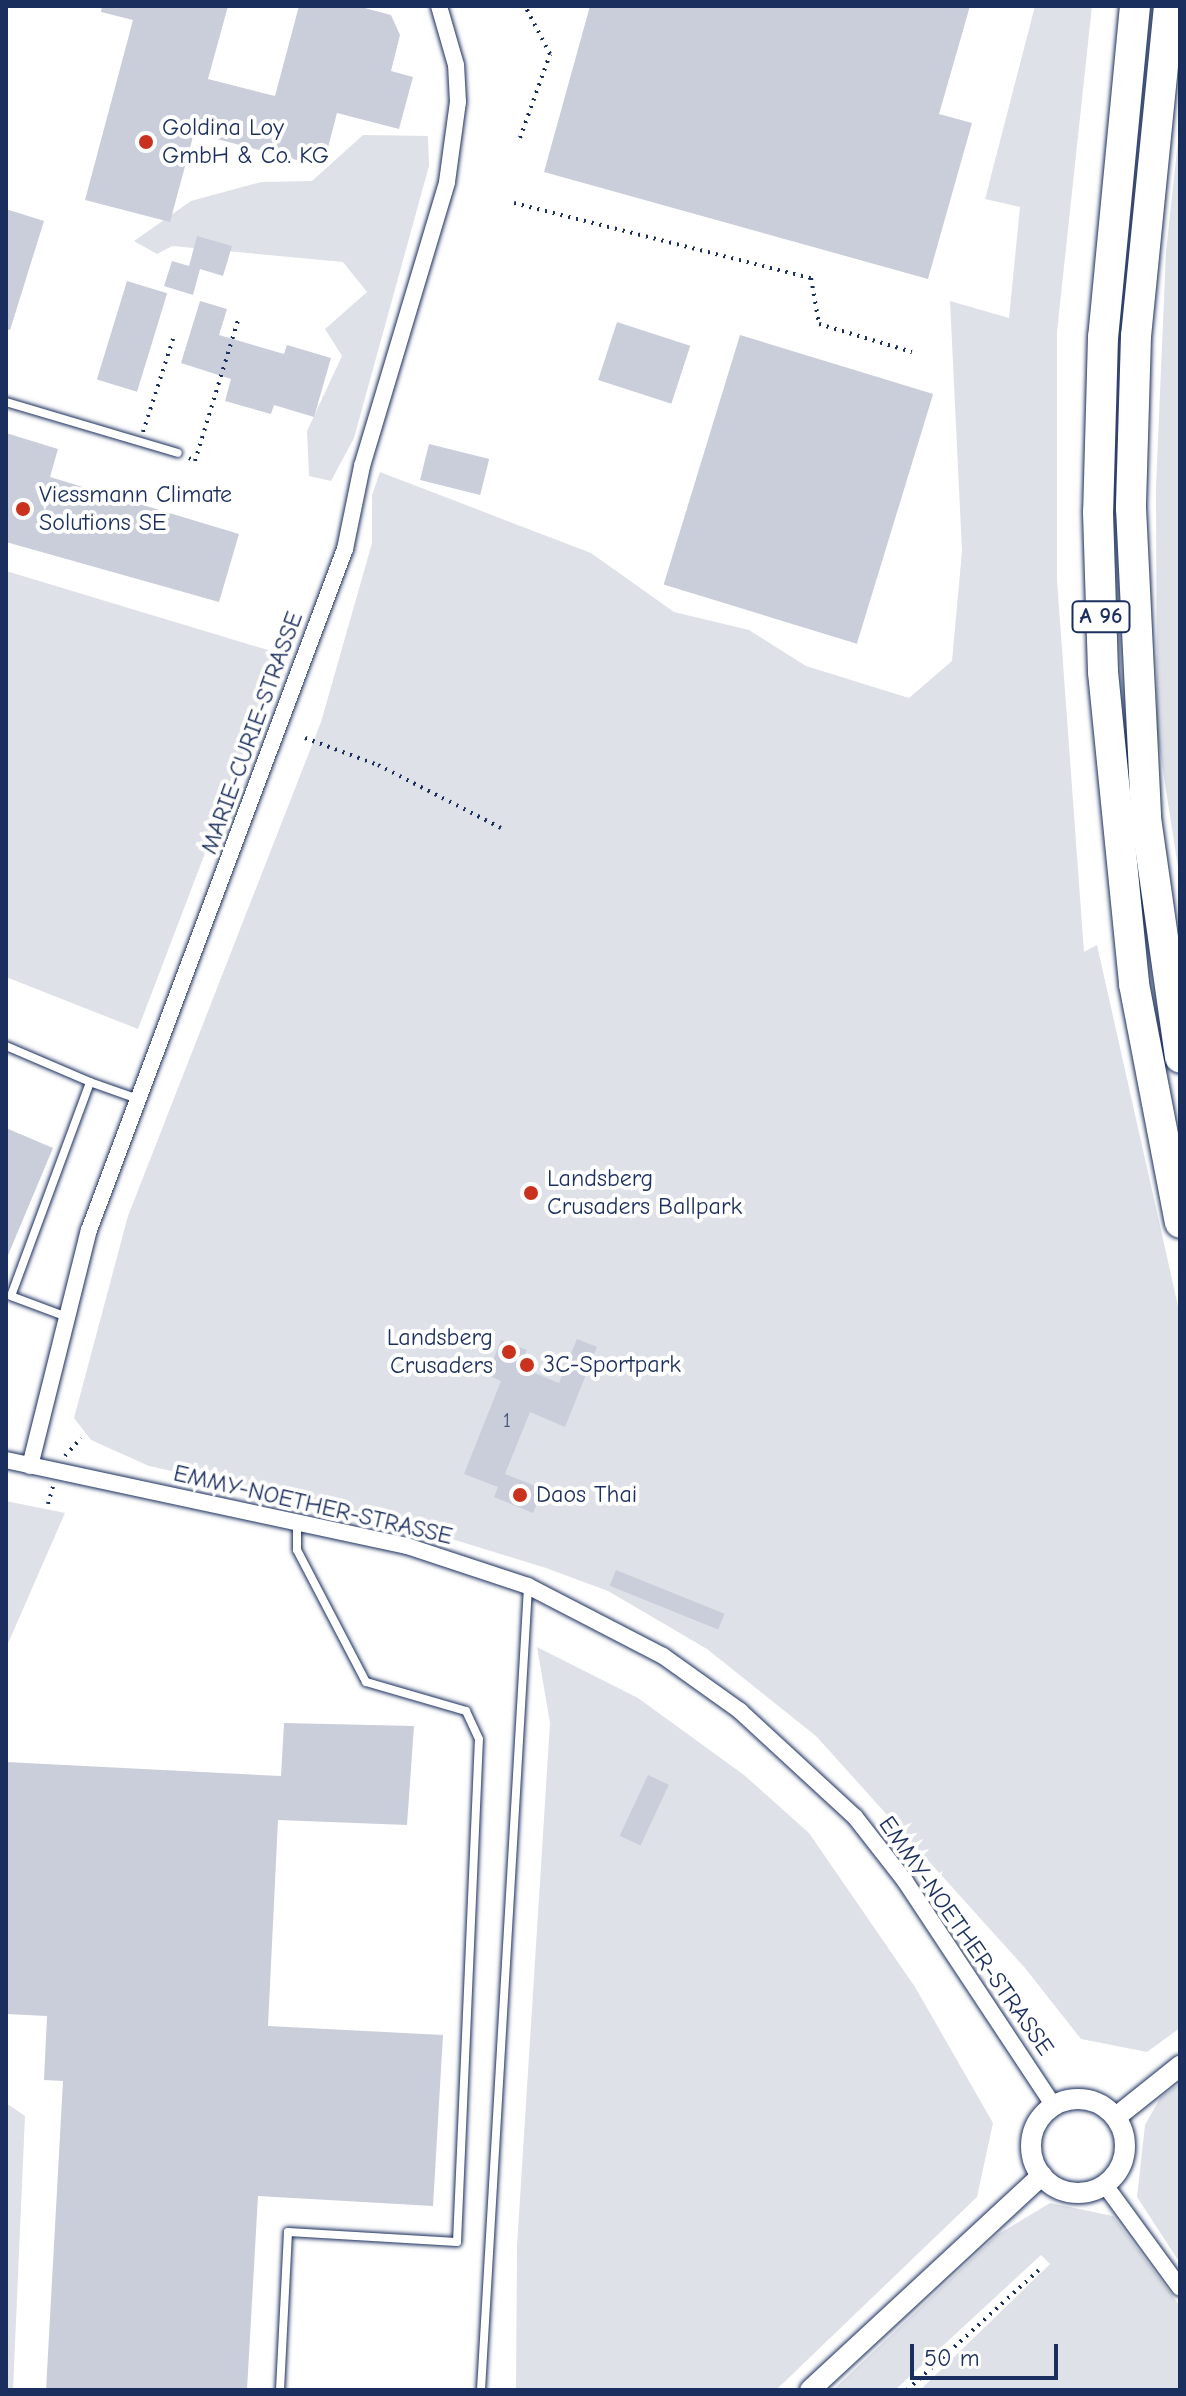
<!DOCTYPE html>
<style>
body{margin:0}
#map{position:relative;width:1186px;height:2396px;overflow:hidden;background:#fff;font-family:"Comic Neue",sans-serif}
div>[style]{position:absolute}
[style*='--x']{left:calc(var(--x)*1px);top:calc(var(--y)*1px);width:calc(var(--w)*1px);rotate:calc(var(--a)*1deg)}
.green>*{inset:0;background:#dee1e7}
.building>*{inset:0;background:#caceda;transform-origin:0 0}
.path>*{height:4px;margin-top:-2px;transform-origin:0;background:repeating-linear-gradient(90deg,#1b2f5e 0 2px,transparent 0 8px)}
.roads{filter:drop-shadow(0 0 2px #1b2f5e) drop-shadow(0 0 2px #1b2f5e)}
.service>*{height:8px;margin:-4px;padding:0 4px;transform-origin:4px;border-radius:4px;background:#fff}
.minor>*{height:16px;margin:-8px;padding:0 8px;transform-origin:8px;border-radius:8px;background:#fff}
.tertiary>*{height:20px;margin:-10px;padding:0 10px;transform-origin:10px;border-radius:10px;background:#fff}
.tertiary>.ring{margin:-10px;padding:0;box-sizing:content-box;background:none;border:20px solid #fff;border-radius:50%}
.motorway>*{height:30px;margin:-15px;padding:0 15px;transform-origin:15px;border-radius:15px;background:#fff}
.dots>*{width:22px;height:22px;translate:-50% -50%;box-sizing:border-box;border:4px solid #fff;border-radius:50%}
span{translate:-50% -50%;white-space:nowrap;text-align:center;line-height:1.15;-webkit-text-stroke:8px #fff;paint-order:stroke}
.number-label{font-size:20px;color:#47577d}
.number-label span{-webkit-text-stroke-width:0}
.shield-label span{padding:2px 6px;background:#fff;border:2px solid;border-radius:6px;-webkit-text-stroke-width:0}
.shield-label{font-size:22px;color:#1b2f5e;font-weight:700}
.poi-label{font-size:24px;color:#1b2f5e}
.left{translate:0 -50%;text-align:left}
.right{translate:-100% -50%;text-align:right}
.street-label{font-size:24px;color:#1b2f5e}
.frame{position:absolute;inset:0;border:8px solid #1b2f5e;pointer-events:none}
.scale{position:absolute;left:910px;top:2344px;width:148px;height:36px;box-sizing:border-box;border:4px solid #1b2f5e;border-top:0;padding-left:10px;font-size:24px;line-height:28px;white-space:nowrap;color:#1b2f5e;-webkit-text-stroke:6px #fff;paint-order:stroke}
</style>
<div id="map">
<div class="green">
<i style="clip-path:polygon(1035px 6px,1092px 6px,1057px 332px,1057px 580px,1084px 952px,1097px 945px,1180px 1315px,1180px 2028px,1147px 2052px,1081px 2039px,1025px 1968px,816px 1736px,707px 1649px,608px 1591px,546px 1568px,387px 1519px,149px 1466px,91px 1440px,74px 1418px,128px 1216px,321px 722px,372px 543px,372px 495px,380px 472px,591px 553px,674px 612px,749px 630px,806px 666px,909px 698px,952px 661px,962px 551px,950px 301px,1009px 318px,1020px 207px,985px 199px)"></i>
<i style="clip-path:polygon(1180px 123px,1180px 880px,1157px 732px,1156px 487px,1166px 252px)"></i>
<i style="clip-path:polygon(363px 135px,428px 136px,429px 166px,354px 438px,331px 481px,309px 476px,307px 431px,342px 356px,325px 329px,367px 292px,343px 262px,172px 246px,157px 254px,134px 241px,191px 201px,261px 182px,312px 181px)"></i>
<i style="clip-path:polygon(6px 571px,281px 654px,138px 1029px,6px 977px)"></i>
<i style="clip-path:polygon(6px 1501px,65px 1513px,6px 1648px)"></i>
<i style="clip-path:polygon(537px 1647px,638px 1698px,744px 1775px,809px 1833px,915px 1987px,993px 2123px,977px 2197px,776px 2390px,516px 2390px,517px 2246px,550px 1723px)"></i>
<i style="clip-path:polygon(1180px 2083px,1180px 2263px,1137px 2197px,1145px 2125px,1160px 2098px)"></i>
<i style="clip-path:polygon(6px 2103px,25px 2116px,13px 2390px,6px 2390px)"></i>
<i style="clip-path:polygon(1050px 2203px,1113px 2216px,1180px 2306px,1180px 2390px,920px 2390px,1050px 2264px,1041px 2255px,895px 2390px,833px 2390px,997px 2235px)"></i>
</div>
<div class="building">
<i style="clip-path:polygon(102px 6px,228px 6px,208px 79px,275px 96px,299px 6px,357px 6px,391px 15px,400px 35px,391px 71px,413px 77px,399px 129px,337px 113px,323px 167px,194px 133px,170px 222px,85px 200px,133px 20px,101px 12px)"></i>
<i style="clip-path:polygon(590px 6px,970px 6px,939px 114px,972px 123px,928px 279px,544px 172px)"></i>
<i style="clip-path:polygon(6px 209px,44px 221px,10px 330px,6px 329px)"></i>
<i style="clip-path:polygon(197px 236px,232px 246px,223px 276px,200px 269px,193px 295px,164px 286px,172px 261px,189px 266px)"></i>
<i style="left:127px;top:281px;width:42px;height:103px;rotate:17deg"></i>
<i style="clip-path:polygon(200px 301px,227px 309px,219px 335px,284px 354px,287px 345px,331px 358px,314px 417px,274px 405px,271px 414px,225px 401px,231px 379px,181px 363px)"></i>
<i style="left:617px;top:322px;width:77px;height:61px;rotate:18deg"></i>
<i style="left:740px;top:335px;width:202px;height:261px;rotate:17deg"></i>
<i style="clip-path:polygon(6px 433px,58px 449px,50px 477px,239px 534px,219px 602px,6px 542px)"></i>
<i style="left:429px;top:444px;width:62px;height:37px;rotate:14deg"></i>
<i style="clip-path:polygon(6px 1128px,53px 1148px,6px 1260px)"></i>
<i style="clip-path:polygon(577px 1339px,597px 1347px,565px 1427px,530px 1412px,505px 1474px,543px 1489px,533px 1513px,494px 1497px,498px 1487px,464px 1474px,501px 1381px,487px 1375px,501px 1340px,527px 1350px,520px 1367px,559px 1383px)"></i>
<i style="left:616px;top:1570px;width:117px;height:17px;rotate:22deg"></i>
<i style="clip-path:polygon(284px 1723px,414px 1726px,407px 1825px,278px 1820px,268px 2026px,443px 2035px,433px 2206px,258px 2196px,247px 2390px,46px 2390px,63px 2081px,44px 2080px,47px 2016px,6px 2014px,6px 1762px,281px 1776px)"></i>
<i style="left:648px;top:1775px;width:23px;height:67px;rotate:25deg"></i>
</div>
<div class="path">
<i style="--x:520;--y:138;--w:89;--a:-70.3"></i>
<i style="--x:550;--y:54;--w:54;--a:-117.5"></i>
<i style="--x:514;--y:203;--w:306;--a:14.2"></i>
<i style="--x:811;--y:278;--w:47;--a:80.1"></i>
<i style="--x:819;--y:324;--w:97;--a:16.8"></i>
<i style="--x:143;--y:432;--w:98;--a:-72.1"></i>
<i style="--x:189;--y:458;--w:7;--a:27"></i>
<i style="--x:195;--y:461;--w:151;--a:-73"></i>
<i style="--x:305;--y:738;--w:78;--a:20.3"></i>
<i style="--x:378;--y:765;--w:138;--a:27.1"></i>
<i style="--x:65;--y:1456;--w:24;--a:-48"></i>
<i style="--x:48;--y:1504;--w:18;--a:-74"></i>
<i style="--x:907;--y:2390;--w:178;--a:-42.3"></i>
</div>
<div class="roads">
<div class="service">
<i style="--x:6;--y:402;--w:179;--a:16.5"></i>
<i style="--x:6;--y:1046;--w:91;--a:23.2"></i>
<i style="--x:67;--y:1317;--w:60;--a:-159.4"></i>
<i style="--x:11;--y:1296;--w:228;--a:-69.7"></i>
<i style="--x:90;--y:1082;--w:51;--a:19.5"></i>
<i style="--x:280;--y:2390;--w:158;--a:-87.1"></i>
<i style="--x:288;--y:2232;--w:169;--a:3.4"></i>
<i style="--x:457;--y:2242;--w:503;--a:-87.5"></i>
<i style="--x:479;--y:1739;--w:31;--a:-115"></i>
<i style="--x:466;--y:1711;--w:104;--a:-163.8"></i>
<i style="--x:366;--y:1682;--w:149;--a:-117.6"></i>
<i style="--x:297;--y:1550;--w:27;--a:-90"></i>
<i style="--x:481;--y:2390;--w:805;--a:-86.65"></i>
</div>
<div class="minor">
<i style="--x:6;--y:1460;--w:410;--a:12.1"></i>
<i style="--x:407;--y:1546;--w:127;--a:18.3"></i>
<i style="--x:528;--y:1586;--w:152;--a:27.4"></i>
<i style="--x:663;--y:1656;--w:95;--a:35.5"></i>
<i style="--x:740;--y:1711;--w:156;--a:42.7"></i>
<i style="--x:855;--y:1817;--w:81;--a:52"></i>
<i style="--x:905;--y:1881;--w:270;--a:56.5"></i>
<i style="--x:30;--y:1466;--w:243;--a:-76"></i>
<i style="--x:89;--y:1230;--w:728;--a:-69.4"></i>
<i style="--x:345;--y:549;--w:85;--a:-78.4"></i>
<i style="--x:362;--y:466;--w:296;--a:-73.3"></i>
<i style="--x:447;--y:182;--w:81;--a:-82.2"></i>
<i style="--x:458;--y:102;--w:37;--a:-93"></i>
<i style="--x:456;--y:65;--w:61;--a:-106.1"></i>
<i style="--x:1105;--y:2185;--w:127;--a:53.9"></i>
</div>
<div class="tertiary">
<i class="ring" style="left:1031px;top:2099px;width:74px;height:74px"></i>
<i style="--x:1116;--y:2117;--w:82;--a:-38.6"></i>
<i style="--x:810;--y:2390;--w:316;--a:-42.8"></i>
</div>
<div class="motorway">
<i style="--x:1135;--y:6;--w:333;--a:95.5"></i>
<i style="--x:1103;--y:337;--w:175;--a:91.6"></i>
<i style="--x:1098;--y:512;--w:160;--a:88.2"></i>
<i style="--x:1103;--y:672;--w:314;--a:84.3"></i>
<i style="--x:1134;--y:984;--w:243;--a:79.1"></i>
<i style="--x:1169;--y:6;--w:332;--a:95.7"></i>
<i style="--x:1136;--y:336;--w:172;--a:91.7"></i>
<i style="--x:1131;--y:508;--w:310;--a:87.2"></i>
<i style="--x:1146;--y:818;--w:242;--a:81.9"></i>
</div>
</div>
<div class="dots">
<i style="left:146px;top:142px;background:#c8321e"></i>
<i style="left:23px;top:509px;background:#c8321e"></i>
<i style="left:531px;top:1193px;background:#c8321e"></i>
<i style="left:509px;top:1352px;background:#c8321e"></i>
<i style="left:527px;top:1365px;background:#c8321e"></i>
<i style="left:520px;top:1495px;background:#c8321e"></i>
</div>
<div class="number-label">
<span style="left:507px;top:1420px">1</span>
</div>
<div class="shield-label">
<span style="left:1101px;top:617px">A 96</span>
</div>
<div class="poi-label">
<span class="left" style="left:162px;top:142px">Goldina Loy<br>GmbH &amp; Co. KG</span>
<span class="left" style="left:39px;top:509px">Viessmann Climate<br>Solutions SE</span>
<span class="left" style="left:547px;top:1193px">Landsberg<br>Crusaders Ballpark</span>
<span class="right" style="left:493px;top:1352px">Landsberg<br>Crusaders</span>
<span class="left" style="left:543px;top:1365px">3C-Sportpark</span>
<span class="left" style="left:536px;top:1495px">Daos Thai</span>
</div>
<div class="street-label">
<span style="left:252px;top:733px;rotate:-70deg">MARIE-CURIE-STRASSE</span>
<span style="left:313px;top:1505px;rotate:13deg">EMMY-NOETHER-STRASSE</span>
<span style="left:966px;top:1936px;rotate:55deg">EMMY-NOETHER-STRASSE</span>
</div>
<div class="frame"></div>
<div class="scale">50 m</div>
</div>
